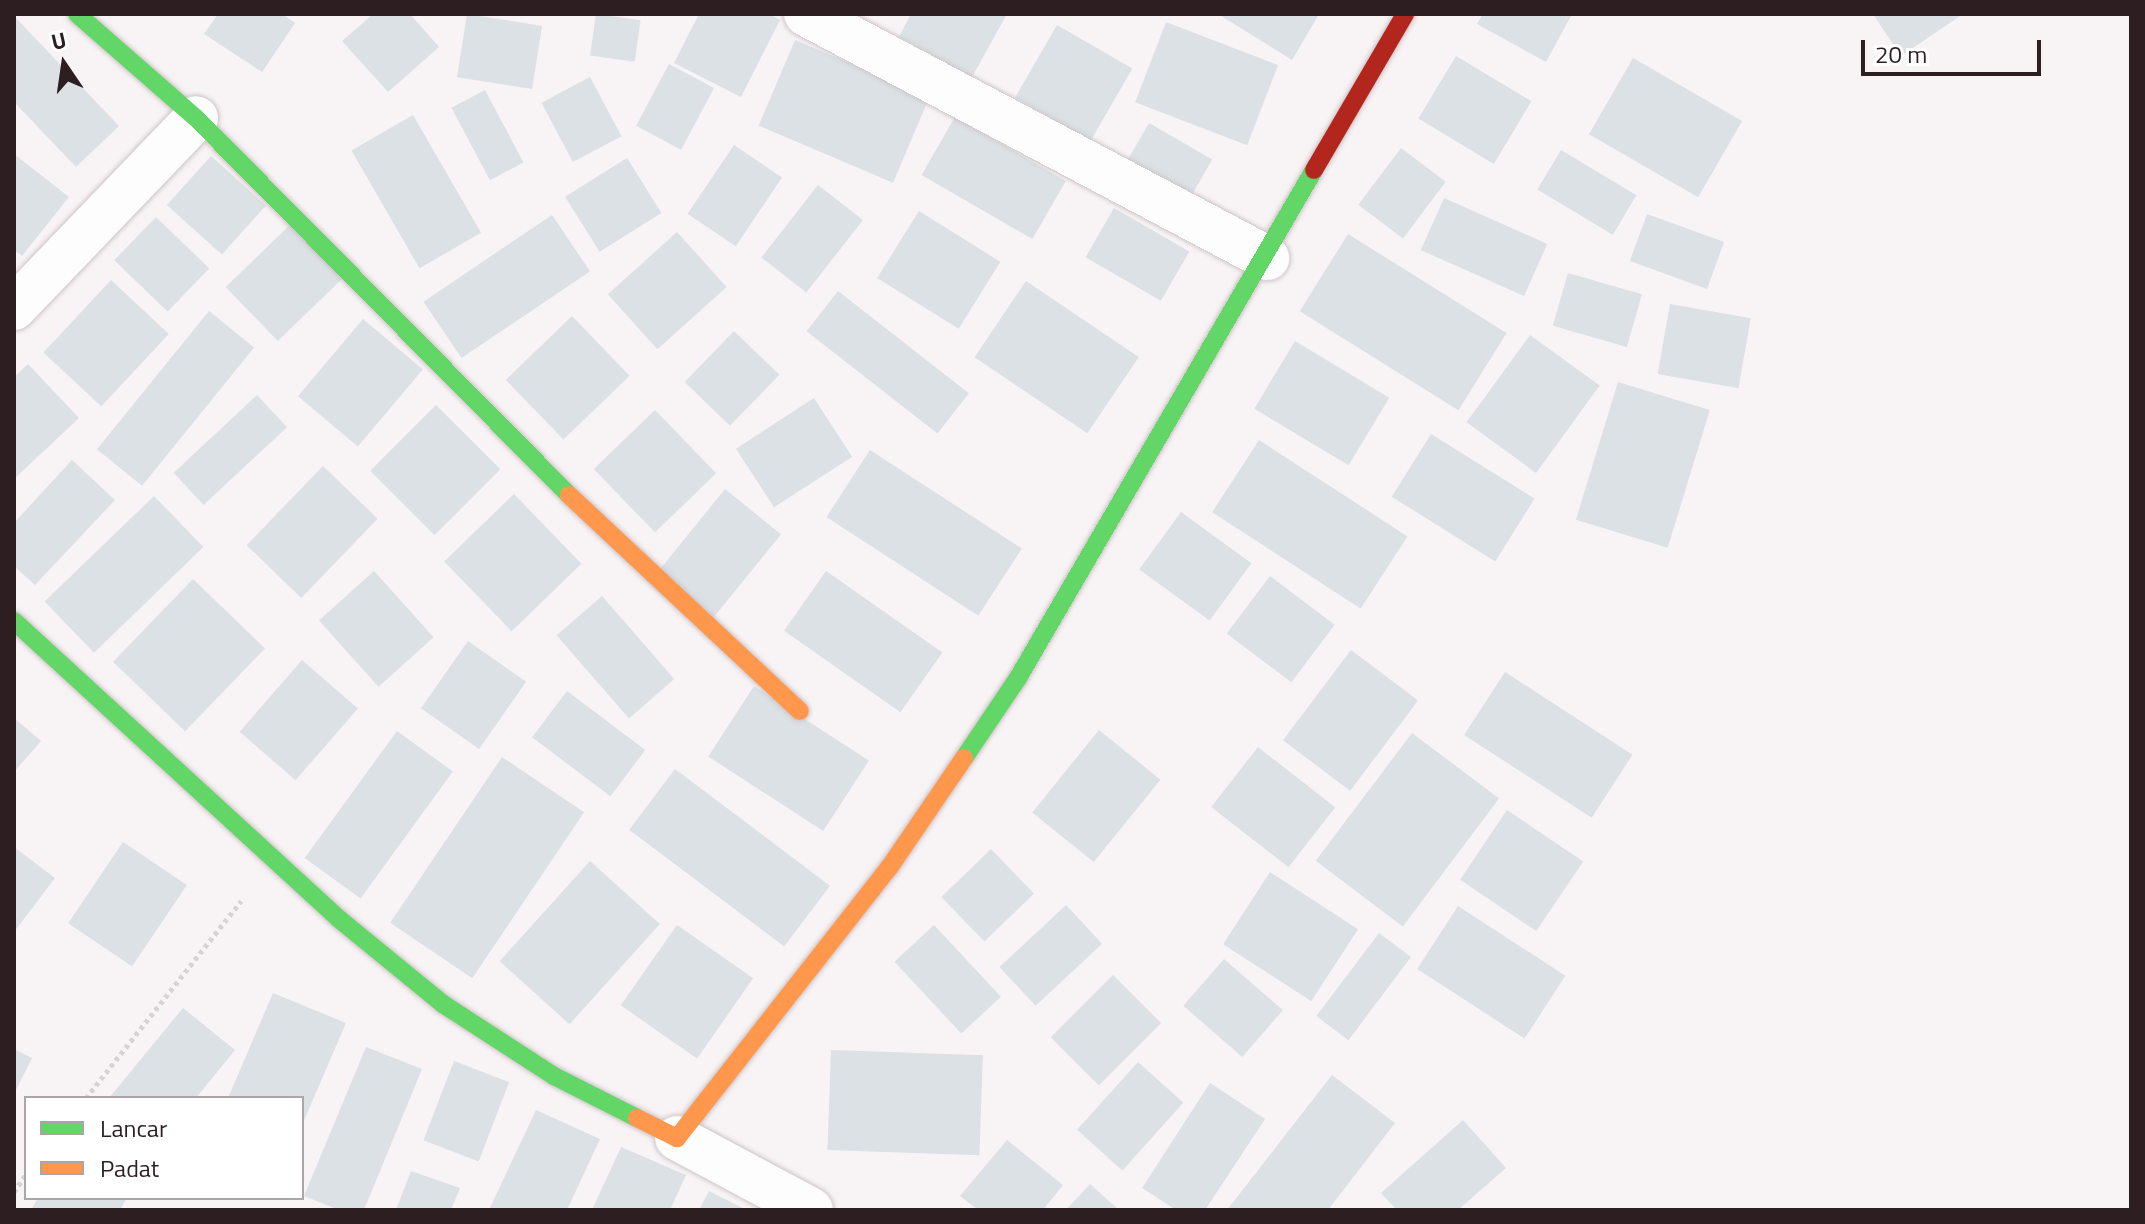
<!DOCTYPE html>
<style>
body{margin:0}
#map{position:relative;width:2145px;height:1224px;overflow:hidden;background:#f8f3f5;font-family:"Titillium Web",sans-serif}
div>[style]{position:absolute}
[style*='--x']{left:calc(var(--x)*1px);top:calc(var(--y)*1px);width:calc(var(--w)*1px);rotate:calc(var(--a)*1deg)}
.building>*{inset:0;background:#dbe1e5;transform-origin:0 0}
.path>*{height:5px;margin-top:-2.5px;transform-origin:0;background:repeating-linear-gradient(90deg,#d5d4d4 0 4px,transparent 0 8px)}
.roads{filter:drop-shadow(0 0 2px #cdc4c6) drop-shadow(0 0 2px #cdc4c6)}
.street>*{height:44px;margin:-22px;padding:0 22px;transform-origin:22px;border-radius:22px;background:#fefdfe}
.fast>*{height:18px;margin:-9px;padding:0 9px;transform-origin:9px;border-radius:9px;background:#63d668}
.slow>*{height:18px;margin:-9px;padding:0 9px;transform-origin:9px;border-radius:9px;background:#ff974d}
.jam>*{height:18px;margin:-9px;padding:0 9px;transform-origin:9px;border-radius:9px;background:#b3261e}
span{translate:-50% -50%;white-space:nowrap;text-align:center;line-height:1.15;-webkit-text-stroke:7px #fff;paint-order:stroke}
.frame{position:absolute;inset:0;border:16px solid #2d1e22;pointer-events:none}
.legend{position:absolute;left:24px;top:1096px;width:280px;height:104px;box-sizing:border-box;background:#fff;border:2px solid #aba5a7;margin:0;padding:10px 14px;list-style:none;font-size:24px;color:#2d1e22}
.legend li{display:flex;align-items:center;gap:16px;height:40px}
.legend b{width:40px;border:2px solid #aba5a7}
.north{position:absolute;left:24px;top:24px;width:80px;height:80px;-webkit-text-stroke:6px #fff;paint-order:stroke;rotate:347deg;font-size:22px;font-weight:700;line-height:32px;text-align:center;color:#2d1e22}
.north::after{content:'';display:block;margin:auto;width:28px;height:36px;background:#2d1e22;clip-path:polygon(50% 0,100% 100%,50% 72%,0 100%)}
.scale{position:absolute;left:1861px;top:40px;width:180px;height:36px;box-sizing:border-box;border:4px solid #2d1e22;border-top:0;padding-left:10px;font-size:24px;line-height:28px;white-space:nowrap;color:#2d1e22;-webkit-text-stroke:6px #fff;paint-order:stroke}
</style>
<div id="map">
<div class="building">
<i style="clip-path:polygon(218px 14px,282px 14px,295px 23px,262px 72px,204px 34px)"></i>
<i style="clip-path:polygon(373px 14px,410px 14px,439px 47px,388px 92px,342px 41px)"></i>
<i style="left:467px;top:14px;width:76px;height:64px;rotate:9deg"></i>
<i style="left:596px;top:14px;width:45px;height:42px;rotate:8deg"></i>
<i style="clip-path:polygon(699px 14px,769px 14px,780px 20px,741px 97px,674px 63px)"></i>
<i style="clip-path:polygon(911px 14px,1007px 14px,972px 77px,899px 37px)"></i>
<i style="clip-path:polygon(1218px 14px,1319px 14px,1292px 60px)"></i>
<i style="clip-path:polygon(1483px 14px,1572px 14px,1546px 62px,1477px 24px)"></i>
<i style="clip-path:polygon(1873px 14px,1963px 14px,1901px 56px)"></i>
<i style="clip-path:polygon(14px 16px,119px 126px,76px 167px,14px 102px)"></i>
<i style="left:1166px;top:22px;width:120px;height:86px;rotate:21deg"></i>
<i style="left:1057px;top:25px;width:87px;height:84px;rotate:30deg"></i>
<i style="left:795px;top:40px;width:146px;height:93px;rotate:23deg"></i>
<i style="left:1456px;top:56px;width:88px;height:73px;rotate:31deg"></i>
<i style="left:1633px;top:58px;width:126px;height:88px;rotate:30deg"></i>
<i style="left:669px;top:64px;width:51px;height:70px;rotate:28deg"></i>
<i style="left:590px;top:77px;width:67px;height:55px;rotate:62deg"></i>
<i style="left:485px;top:90px;width:82px;height:38px;rotate:62deg"></i>
<i style="left:413px;top:115px;width:136px;height:71px;rotate:60deg"></i>
<i style="left:955px;top:117px;width:128px;height:67px;rotate:30deg"></i>
<i style="left:1149px;top:123px;width:73px;height:58px;rotate:30deg"></i>
<i style="left:734px;top:145px;width:58px;height:83px;rotate:34deg"></i>
<i style="left:1401px;top:148px;width:56px;height:71px;rotate:37deg"></i>
<i style="left:1561px;top:150px;width:88px;height:46px;rotate:31deg"></i>
<i style="clip-path:polygon(14px 154px,69px 197px,22px 256px,14px 250px)"></i>
<i style="left:211px;top:156px;width:74px;height:66px;rotate:42deg"></i>
<i style="left:627px;top:158px;width:65px;height:73px;rotate:58deg"></i>
<i style="left:818px;top:185px;width:57px;height:92px;rotate:38deg"></i>
<i style="left:1444px;top:198px;width:113px;height:57px;rotate:24deg"></i>
<i style="left:1114px;top:208px;width:87px;height:57px;rotate:30deg"></i>
<i style="left:919px;top:211px;width:96px;height:79px;rotate:32deg"></i>
<i style="left:1647px;top:214px;width:82px;height:50px;rotate:20deg"></i>
<i style="left:552px;top:215px;width:68px;height:155px;rotate:56deg"></i>
<i style="left:156px;top:217px;width:74px;height:60px;rotate:44deg"></i>
<i style="left:294px;top:221px;width:75px;height:95px;rotate:46deg"></i>
<i style="left:677px;top:232px;width:74px;height:93px;rotate:48deg"></i>
<i style="left:1348px;top:234px;width:187px;height:91px;rotate:32deg"></i>
<i style="left:1568px;top:273px;width:77px;height:55px;rotate:16deg"></i>
<i style="left:111px;top:280px;width:79px;height:99px;rotate:43deg"></i>
<i style="left:1026px;top:281px;width:136px;height:92px;rotate:34deg"></i>
<i style="left:838px;top:291px;width:166px;height:51px;rotate:38deg"></i>
<i style="left:1670px;top:304px;width:82px;height:71px;rotate:10deg"></i>
<i style="left:209px;top:311px;width:58px;height:178px;rotate:39deg"></i>
<i style="left:572px;top:316px;width:83px;height:92px;rotate:46deg"></i>
<i style="left:363px;top:319px;width:78px;height:101px;rotate:40deg"></i>
<i style="left:734px;top:331px;width:63px;height:71px;rotate:44deg"></i>
<i style="left:1530px;top:335px;width:86px;height:108px;rotate:36deg"></i>
<i style="left:1295px;top:341px;width:110px;height:79px;rotate:31deg"></i>
<i style="clip-path:polygon(28px 364px,79px 418px,14px 479px,14px 377px)"></i>
<i style="left:1618px;top:382px;width:96px;height:144px;rotate:17deg"></i>
<i style="left:257px;top:395px;width:44px;height:114px;rotate:47deg"></i>
<i style="left:814px;top:398px;width:70px;height:93px;rotate:57deg"></i>
<i style="left:436px;top:405px;width:91px;height:93px;rotate:45deg"></i>
<i style="left:655px;top:410px;width:88px;height:85px;rotate:46deg"></i>
<i style="left:1431px;top:434px;width:122px;height:74px;rotate:32deg"></i>
<i style="left:1259px;top:440px;width:177px;height:86px;rotate:33deg"></i>
<i style="left:870px;top:450px;width:181px;height:80px;rotate:33deg"></i>
<i style="clip-path:polygon(72px 460px,115px 500px,35px 585px,14px 566px,14px 523px)"></i>
<i style="left:323px;top:466px;width:76px;height:110px;rotate:44deg"></i>
<i style="left:725px;top:489px;width:72px;height:111px;rotate:39deg"></i>
<i style="left:514px;top:494px;width:97px;height:97px;rotate:46deg"></i>
<i style="left:154px;top:496px;width:71px;height:152px;rotate:46deg"></i>
<i style="left:1181px;top:512px;width:87px;height:71px;rotate:36deg"></i>
<i style="left:374px;top:571px;width:89px;height:74px;rotate:48deg"></i>
<i style="left:826px;top:571px;width:142px;height:73px;rotate:35deg"></i>
<i style="left:1270px;top:576px;width:81px;height:72px;rotate:37deg"></i>
<i style="left:193px;top:579px;width:100px;height:115px;rotate:44deg"></i>
<i style="left:602px;top:596px;width:110px;height:60px;rotate:49deg"></i>
<i style="left:468px;top:641px;width:71px;height:82px;rotate:35deg"></i>
<i style="left:1351px;top:650px;width:84px;height:113px;rotate:37deg"></i>
<i style="left:302px;top:660px;width:74px;height:95px;rotate:41deg"></i>
<i style="left:1505px;top:672px;width:152px;height:75px;rotate:33deg"></i>
<i style="left:754px;top:686px;width:137px;height:84px;rotate:33deg"></i>
<i style="left:567px;top:691px;width:98px;height:58px;rotate:37deg"></i>
<i style="clip-path:polygon(14px 718px,41px 741px,14px 772px)"></i>
<i style="left:1099px;top:730px;width:79px;height:106px;rotate:39deg"></i>
<i style="left:397px;top:731px;width:69px;height:157px;rotate:36deg"></i>
<i style="left:1412px;top:733px;width:109px;height:160px;rotate:37deg"></i>
<i style="left:1258px;top:747px;width:98px;height:76px;rotate:38deg"></i>
<i style="left:502px;top:757px;width:99px;height:200px;rotate:34deg"></i>
<i style="left:675px;top:769px;width:194px;height:76px;rotate:37deg"></i>
<i style="left:1507px;top:810px;width:92px;height:84px;rotate:34deg"></i>
<i style="left:123px;top:842px;width:77px;height:98px;rotate:34deg"></i>
<i style="clip-path:polygon(14px 847px,55px 878px,14px 932px)"></i>
<i style="left:991px;top:849px;width:62px;height:69px;rotate:46deg"></i>
<i style="left:590px;top:861px;width:94px;height:135px;rotate:42deg"></i>
<i style="left:1270px;top:872px;width:105px;height:86px;rotate:33deg"></i>
<i style="left:1066px;top:905px;width:53px;height:91px;rotate:47deg"></i>
<i style="left:1458px;top:906px;width:128px;height:75px;rotate:33deg"></i>
<i style="left:677px;top:925px;width:93px;height:98px;rotate:35deg"></i>
<i style="left:934px;top:925px;width:98px;height:54px;rotate:47deg"></i>
<i style="left:1379px;top:933px;width:40px;height:104px;rotate:37deg"></i>
<i style="left:1224px;top:959px;width:78px;height:62px;rotate:41deg"></i>
<i style="left:1113px;top:975px;width:68px;height:88px;rotate:45deg"></i>
<i style="clip-path:polygon(273px 993px,346px 1023px,302px 1125px,302px 1098px,228px 1098px)"></i>
<i style="clip-path:polygon(183px 1008px,235px 1050px,196px 1098px,109px 1098px)"></i>
<i style="clip-path:polygon(366px 1047px,422px 1069px,364px 1210px,339px 1210px,304px 1196px)"></i>
<i style="clip-path:polygon(14px 1049px,32px 1058px,14px 1094px)"></i>
<i style="left:831px;top:1050px;width:152px;height:100px;rotate:2deg"></i>
<i style="left:454px;top:1061px;width:59px;height:85px;rotate:21deg"></i>
<i style="left:1138px;top:1062px;width:61px;height:91px;rotate:42deg"></i>
<i style="clip-path:polygon(1332px 1075px,1395px 1123px,1328px 1210px,1227px 1210px)"></i>
<i style="clip-path:polygon(1210px 1083px,1265px 1119px,1205px 1210px,1176px 1210px,1142px 1188px)"></i>
<i style="clip-path:polygon(536px 1110px,600px 1139px,567px 1210px,489px 1210px)"></i>
<i style="clip-path:polygon(1463px 1120px,1506px 1168px,1458px 1210px,1397px 1210px,1381px 1193px)"></i>
<i style="clip-path:polygon(1007px 1140px,1063px 1185px,1043px 1210px,978px 1210px,960px 1196px)"></i>
<i style="clip-path:polygon(621px 1147px,686px 1175px,670px 1210px,592px 1210px)"></i>
<i style="clip-path:polygon(411px 1171px,460px 1188px,451px 1210px,396px 1210px)"></i>
<i style="clip-path:polygon(1090px 1184px,1119px 1210px,1066px 1210px)"></i>
<i style="clip-path:polygon(709px 1191px,747px 1210px,699px 1210px)"></i>
<i style="clip-path:polygon(38px 1198px,124px 1198px,126px 1199px,120px 1210px,31px 1210px)"></i>
</div>
<div class="path">
<i style="--x:86;--y:1098;--w:251;--a:-51.8"></i>
<i style="--x:14;--y:1192;--w:22;--a:-56"></i>
</div>
<div class="roads">
<div class="street">
<i style="--x:806;--y:14;--w:522;--a:27.89"></i>
<i style="--x:14;--y:308;--w:263;--a:-46.2"></i>
<i style="--x:677;--y:1138;--w:152;--a:28.2"></i>
</div>
<div class="fast">
<i style="--x:77;--y:14;--w:158;--a:41.2"></i>
<i style="--x:196;--y:118;--w:530;--a:45.31"></i>
<i style="--x:14;--y:621;--w:441;--a:42.5"></i>
<i style="--x:339;--y:919;--w:134;--a:39.3"></i>
<i style="--x:443;--y:1004;--w:132;--a:33"></i>
<i style="--x:554;--y:1076;--w:93;--a:26.8"></i>
<i style="--x:964;--y:758;--w:97;--a:-56"></i>
<i style="--x:1018;--y:678;--w:588;--a:-59.77"></i>
</div>
<div class="slow">
<i style="--x:569;--y:495;--w:316;--a:43.1"></i>
<i style="--x:637;--y:1118;--w:45;--a:26.6"></i>
<i style="--x:677;--y:1138;--w:343;--a:-51.9"></i>
<i style="--x:889;--y:868;--w:133;--a:-55.7"></i>
</div>
<div class="jam">
<i style="--x:1314;--y:170;--w:181;--a:-59.7"></i>
</div>
</div>
<div class="frame"></div>
<ul class="legend">
<li><b style="height:10px;background:#63d668"></b>Lancar</li>
<li><b style="height:10px;background:#ff974d"></b>Padat</li>
</ul>
<div class="north">U</div>
<div class="scale">20 m</div>
</div>
